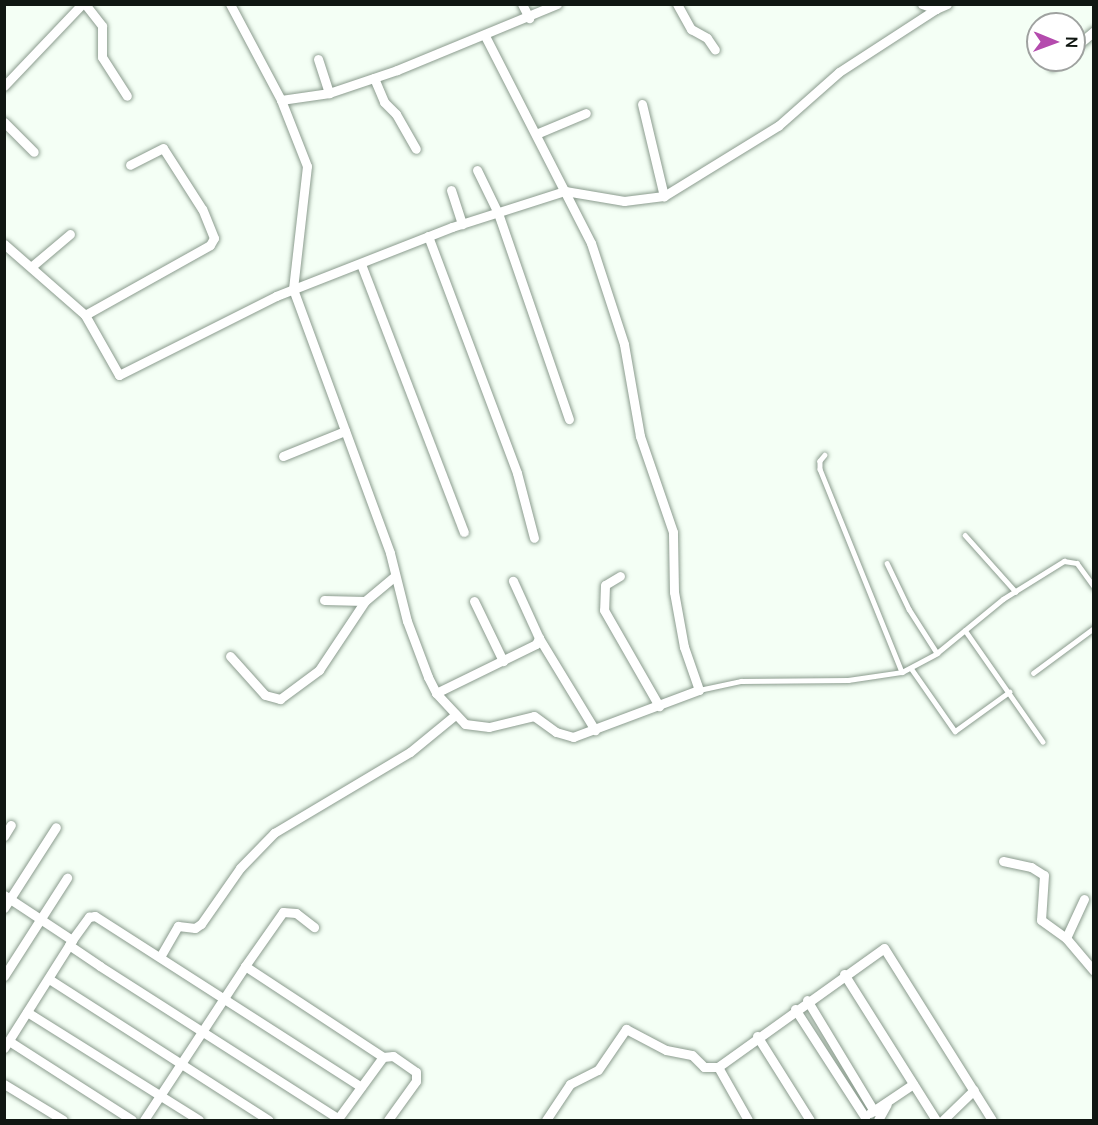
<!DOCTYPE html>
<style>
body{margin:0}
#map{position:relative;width:1098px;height:1125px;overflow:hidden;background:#f4fff5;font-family:Manrope,sans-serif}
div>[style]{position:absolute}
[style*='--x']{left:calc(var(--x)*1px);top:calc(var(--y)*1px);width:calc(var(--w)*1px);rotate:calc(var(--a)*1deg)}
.roads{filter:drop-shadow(0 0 2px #8b9c8e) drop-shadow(0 0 2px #8b9c8e)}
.service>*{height:4.5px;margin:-2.25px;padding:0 2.25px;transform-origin:2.25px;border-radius:2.25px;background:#fff}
.minor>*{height:9px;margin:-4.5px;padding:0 4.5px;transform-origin:4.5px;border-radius:4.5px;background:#fff}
span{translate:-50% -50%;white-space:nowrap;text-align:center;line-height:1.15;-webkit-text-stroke:6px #fff;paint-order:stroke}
.frame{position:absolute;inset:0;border:6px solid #101712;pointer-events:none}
.north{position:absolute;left:1026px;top:12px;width:60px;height:60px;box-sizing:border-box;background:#fff;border:2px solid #9fa2a0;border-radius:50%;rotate:91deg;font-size:16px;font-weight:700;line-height:24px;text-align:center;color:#101712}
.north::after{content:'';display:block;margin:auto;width:21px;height:27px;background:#b44bad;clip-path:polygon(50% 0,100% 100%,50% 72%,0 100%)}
</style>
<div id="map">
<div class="roads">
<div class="service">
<i style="--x:825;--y:455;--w:8;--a:130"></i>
<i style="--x:820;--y:461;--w:8;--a:90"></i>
<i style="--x:820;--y:469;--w:219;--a:68"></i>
<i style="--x:965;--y:535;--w:76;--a:48.2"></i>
<i style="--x:887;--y:563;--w:51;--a:64.4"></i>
<i style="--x:909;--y:609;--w:52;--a:57.5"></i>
<i style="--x:965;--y:630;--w:136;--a:55.1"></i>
<i style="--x:911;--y:668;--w:77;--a:55.1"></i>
<i style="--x:955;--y:731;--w:67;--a:-35.8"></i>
<i style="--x:1033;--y:673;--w:76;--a:-36.4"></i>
<i style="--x:699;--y:690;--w:43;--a:-12.1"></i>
<i style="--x:741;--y:681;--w:107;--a:-0.5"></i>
<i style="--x:848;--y:680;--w:55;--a:-8.4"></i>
<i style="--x:902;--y:672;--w:40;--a:-28"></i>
<i style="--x:937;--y:653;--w:85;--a:-39.3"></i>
<i style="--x:1003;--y:599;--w:72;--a:-31.9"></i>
<i style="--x:1064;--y:561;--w:13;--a:9"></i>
<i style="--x:1077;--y:563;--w:29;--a:54"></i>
</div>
<div class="minor">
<i style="--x:85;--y:4;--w:28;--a:52"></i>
<i style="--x:102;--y:26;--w:31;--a:90"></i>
<i style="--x:102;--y:57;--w:46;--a:57.3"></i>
<i style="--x:230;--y:4;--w:109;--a:62"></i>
<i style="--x:281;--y:100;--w:71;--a:68.5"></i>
<i style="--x:307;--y:166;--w:124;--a:96.5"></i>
<i style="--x:293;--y:289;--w:281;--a:69.8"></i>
<i style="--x:390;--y:553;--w:70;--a:76"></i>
<i style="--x:407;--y:621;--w:60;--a:69.4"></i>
<i style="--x:428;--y:677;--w:18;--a:63"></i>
<i style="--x:436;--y:693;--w:42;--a:46.9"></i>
<i style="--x:465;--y:724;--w:24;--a:7"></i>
<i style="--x:489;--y:727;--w:46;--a:-13.7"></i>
<i style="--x:534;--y:716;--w:27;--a:36"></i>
<i style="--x:556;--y:732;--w:18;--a:16"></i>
<i style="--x:573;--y:737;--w:134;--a:-20.5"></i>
<i style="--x:699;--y:690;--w:46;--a:-109.2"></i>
<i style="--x:684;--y:647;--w:56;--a:-100.3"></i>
<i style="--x:674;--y:592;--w:60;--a:-91"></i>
<i style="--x:673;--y:532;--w:102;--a:-109"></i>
<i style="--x:640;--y:436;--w:93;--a:-99.9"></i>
<i style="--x:624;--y:344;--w:106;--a:-108.1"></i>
<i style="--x:591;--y:243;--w:233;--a:-117.1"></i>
<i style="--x:522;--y:4;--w:16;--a:63"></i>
<i style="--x:677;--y:4;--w:29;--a:61"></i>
<i style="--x:691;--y:29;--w:18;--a:29"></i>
<i style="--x:707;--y:38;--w:14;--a:56"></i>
<i style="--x:922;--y:4;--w:15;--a:20"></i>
<i style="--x:936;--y:9;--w:12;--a:-24"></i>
<i style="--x:1074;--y:48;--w:26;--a:-40"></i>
<i style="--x:318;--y:59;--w:36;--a:72"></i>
<i style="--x:1052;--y:66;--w:9;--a:-41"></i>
<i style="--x:374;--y:78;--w:26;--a:67"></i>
<i style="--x:384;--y:102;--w:17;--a:45"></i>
<i style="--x:396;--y:114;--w:40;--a:60.3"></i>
<i style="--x:4;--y:86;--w:113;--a:-46.4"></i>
<i style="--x:281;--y:100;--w:49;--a:-8.3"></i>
<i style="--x:329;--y:93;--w:72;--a:-18.7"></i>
<i style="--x:397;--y:70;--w:173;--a:-22.4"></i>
<i style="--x:642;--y:104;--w:95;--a:76.6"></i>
<i style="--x:4;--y:122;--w:42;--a:45"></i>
<i style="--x:536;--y:134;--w:54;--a:-22.8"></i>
<i style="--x:477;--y:170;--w:48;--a:64"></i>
<i style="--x:498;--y:213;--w:218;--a:71"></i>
<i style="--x:451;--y:190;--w:36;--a:72"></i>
<i style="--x:428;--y:236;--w:253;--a:69.4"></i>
<i style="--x:517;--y:473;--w:67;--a:75.3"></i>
<i style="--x:4;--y:244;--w:108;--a:41.2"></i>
<i style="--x:85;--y:315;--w:69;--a:60.5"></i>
<i style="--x:119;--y:375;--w:176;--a:-26.7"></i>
<i style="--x:276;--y:296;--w:189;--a:-21.4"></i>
<i style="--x:452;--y:227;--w:119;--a:-17.7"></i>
<i style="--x:565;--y:191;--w:60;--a:9.6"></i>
<i style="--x:624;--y:201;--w:40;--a:-7.1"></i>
<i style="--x:664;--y:196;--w:134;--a:-31.6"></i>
<i style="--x:778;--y:126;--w:81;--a:-41.5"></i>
<i style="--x:839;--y:72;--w:116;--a:-33"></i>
<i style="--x:361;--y:264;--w:287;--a:69"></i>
<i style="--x:31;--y:267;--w:51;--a:-40.2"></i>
<i style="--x:85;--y:315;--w:143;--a:-29.2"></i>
<i style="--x:210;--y:245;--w:8;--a:-60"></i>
<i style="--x:214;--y:238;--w:31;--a:-112"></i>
<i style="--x:202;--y:209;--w:72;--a:-122.6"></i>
<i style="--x:163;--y:148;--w:37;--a:153"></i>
<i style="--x:283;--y:456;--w:67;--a:-22"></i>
<i style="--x:620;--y:576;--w:17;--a:149"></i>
<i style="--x:605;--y:585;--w:25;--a:92"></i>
<i style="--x:604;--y:610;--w:111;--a:60.2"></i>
<i style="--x:324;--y:600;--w:41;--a:1.4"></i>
<i style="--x:474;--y:601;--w:67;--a:64.2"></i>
<i style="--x:539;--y:638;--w:108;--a:58.7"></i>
<i style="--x:230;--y:656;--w:52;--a:48.1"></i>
<i style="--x:265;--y:695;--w:16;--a:15"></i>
<i style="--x:280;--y:699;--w:49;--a:-36.6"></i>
<i style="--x:319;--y:670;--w:83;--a:-56.3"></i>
<i style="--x:365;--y:601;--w:39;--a:-40"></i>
<i style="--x:436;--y:693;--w:111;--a:-26.1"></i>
<i style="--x:536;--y:644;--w:7;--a:-63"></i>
<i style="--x:539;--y:638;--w:63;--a:-114.5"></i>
<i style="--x:4;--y:836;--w:13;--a:-58"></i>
<i style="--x:1003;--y:861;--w:29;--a:12"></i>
<i style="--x:1031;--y:867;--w:15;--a:32"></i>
<i style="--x:1044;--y:875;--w:45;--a:93.8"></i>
<i style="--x:1041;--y:920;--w:31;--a:36"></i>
<i style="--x:1066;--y:938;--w:43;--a:49.7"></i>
<i style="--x:4;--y:895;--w:82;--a:33.5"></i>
<i style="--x:4;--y:908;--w:96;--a:-57.3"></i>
<i style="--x:1066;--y:938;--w:43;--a:-65.2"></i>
<i style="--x:160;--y:957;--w:36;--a:-60"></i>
<i style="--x:178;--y:926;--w:17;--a:7"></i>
<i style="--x:195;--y:928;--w:7;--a:-34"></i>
<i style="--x:201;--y:924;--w:68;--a:-55.1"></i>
<i style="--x:240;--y:868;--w:49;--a:-45.8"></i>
<i style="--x:274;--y:833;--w:158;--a:-30.8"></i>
<i style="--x:410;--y:752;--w:58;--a:-39.4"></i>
<i style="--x:245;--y:966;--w:66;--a:-54.9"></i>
<i style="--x:283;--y:912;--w:13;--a:4"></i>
<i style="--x:296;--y:913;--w:23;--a:38"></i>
<i style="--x:844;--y:974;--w:173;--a:57.8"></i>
<i style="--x:4;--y:976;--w:117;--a:-57.3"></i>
<i style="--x:49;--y:979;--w:261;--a:32.7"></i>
<i style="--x:807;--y:1000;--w:130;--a:58.9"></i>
<i style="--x:795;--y:1009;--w:129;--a:57.1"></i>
<i style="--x:27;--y:1012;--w:203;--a:32.1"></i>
<i style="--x:757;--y:1036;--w:99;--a:57.8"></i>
<i style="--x:9;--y:1041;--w:146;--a:32.7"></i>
<i style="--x:4;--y:1048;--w:122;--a:-57.7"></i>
<i style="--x:4;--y:1084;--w:69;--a:31.4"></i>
<i style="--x:870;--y:1113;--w:52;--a:-34"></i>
<i style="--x:339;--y:1119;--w:284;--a:-147.4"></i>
<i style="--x:100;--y:966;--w:37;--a:-146"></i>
<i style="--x:69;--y:945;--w:6;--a:-59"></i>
<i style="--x:72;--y:940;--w:29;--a:-54"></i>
<i style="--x:89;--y:917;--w:6;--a:-9"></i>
<i style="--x:95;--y:916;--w:316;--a:32.7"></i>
<i style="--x:144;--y:1120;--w:184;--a:-56.7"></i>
<i style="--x:245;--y:966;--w:165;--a:33.4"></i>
<i style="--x:383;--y:1057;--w:10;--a:-6"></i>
<i style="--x:393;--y:1056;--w:28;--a:35"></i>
<i style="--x:416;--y:1072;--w:9;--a:90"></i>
<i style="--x:416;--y:1081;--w:48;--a:125.7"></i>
<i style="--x:337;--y:1120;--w:78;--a:-53.9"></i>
<i style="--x:546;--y:1120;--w:43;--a:-56.3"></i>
<i style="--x:570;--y:1084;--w:31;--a:-27"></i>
<i style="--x:598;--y:1070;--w:50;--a:-55.7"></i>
<i style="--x:626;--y:1029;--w:45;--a:27.7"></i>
<i style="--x:666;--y:1050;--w:26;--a:11"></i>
<i style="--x:692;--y:1055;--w:17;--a:45"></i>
<i style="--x:704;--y:1067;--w:14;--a:0"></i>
<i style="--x:748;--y:1120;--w:61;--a:-119.5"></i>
<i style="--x:718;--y:1067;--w:204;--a:-35.6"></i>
<i style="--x:884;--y:948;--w:203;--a:57.9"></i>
<i style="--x:878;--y:1120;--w:18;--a:-61"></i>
<i style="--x:943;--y:1120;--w:43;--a:-44.1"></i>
</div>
</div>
<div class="frame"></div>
<div class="north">N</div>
</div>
